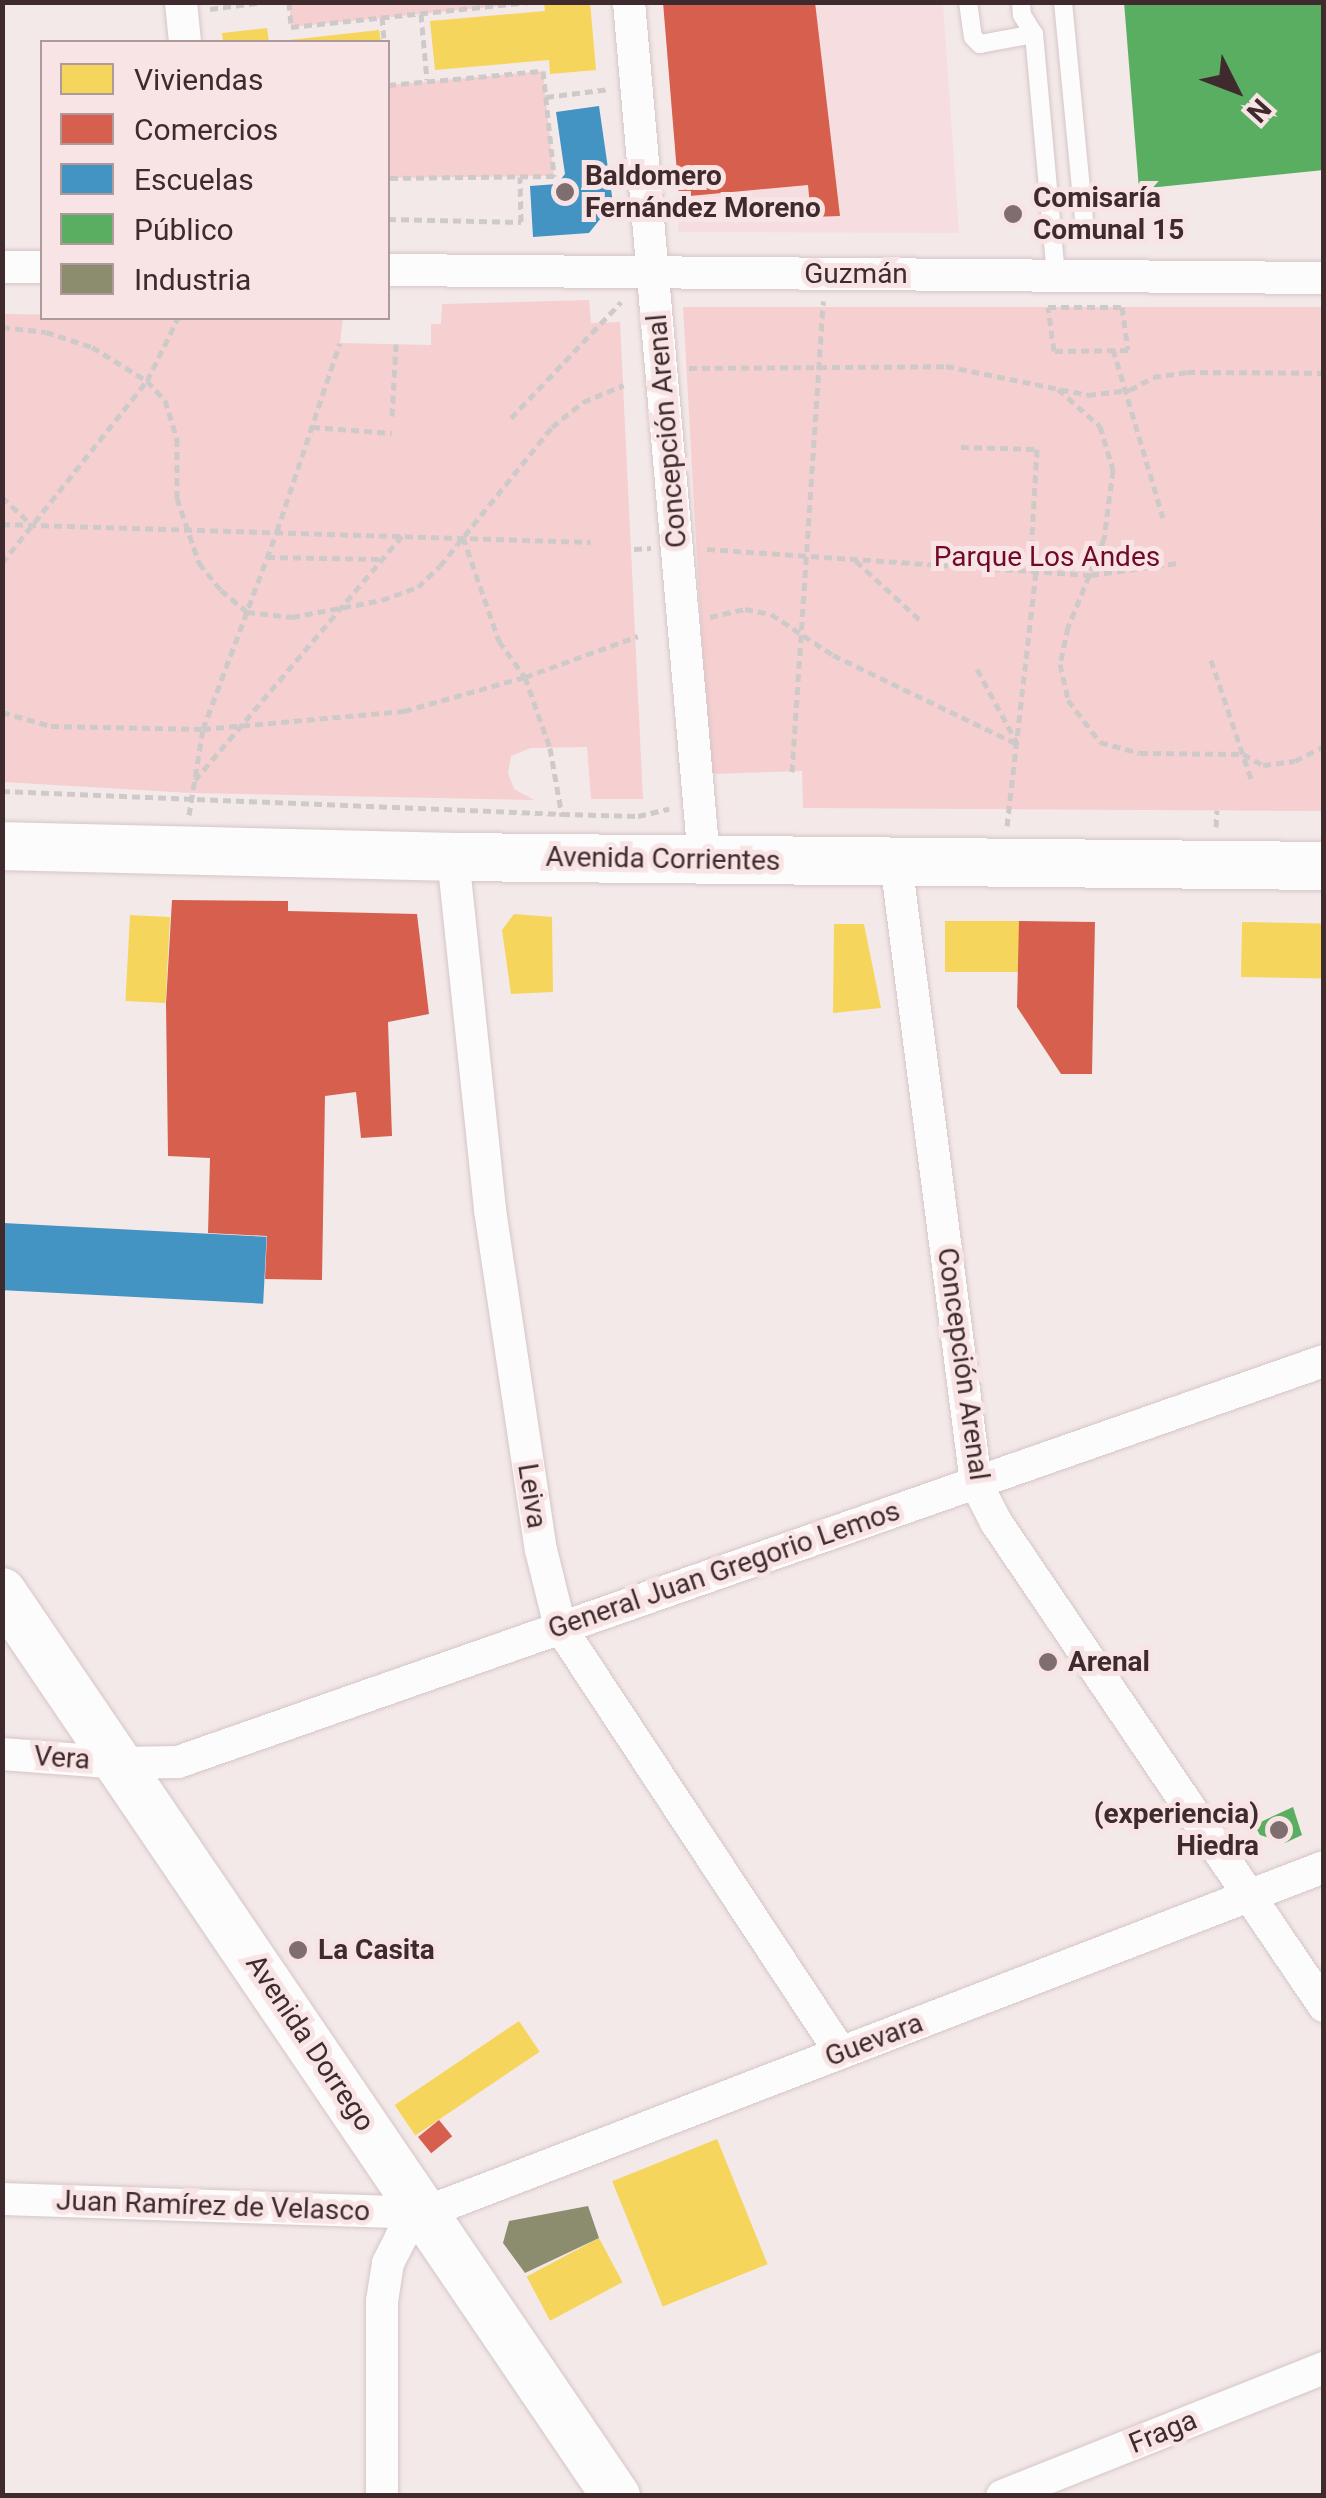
<!DOCTYPE html>
<meta charset="utf-8">
<style>
body{margin:0}
#map{position:relative;width:1326px;height:2498px;overflow:hidden;background:#f4e9e9;font-family:Roboto,sans-serif}
div>[style]{position:absolute}
[style*='--x']{left:calc(var(--x)*1px);top:calc(var(--y)*1px);width:calc(var(--w)*1px);rotate:calc(var(--a)*1deg)}
.built>*{inset:0;background:#f6dddf}
.green>*{inset:0;background:#f6cfd1}
.homes>*{inset:0;background:#f6d55c;transform-origin:0 0}
.shops>*{inset:0;background:#d6604d;transform-origin:0 0}
.schools>*{inset:0;background:#4393c3;transform-origin:0 0}
.public>*{inset:0;background:#5aae61}
.industry>*{inset:0;background:#8c8c6e}
.path>*{height:5px;margin-top:-2.5px;transform-origin:0;background:repeating-linear-gradient(90deg,#cfcaca 0 8px,transparent 0 13px)}
.roads{filter:drop-shadow(0 0 2px #d5c6c7) drop-shadow(0 0 2px #d5c6c7)}
.service>*{height:18px;margin:-9px;padding:0 9px;transform-origin:9px;border-radius:9px;background:#fdfcfc}
.minor>*{height:32px;margin:-16px;padding:0 16px;transform-origin:16px;border-radius:16px;background:#fdfcfc}
.secondary>*{height:48px;margin:-24px;padding:0 24px;transform-origin:24px;border-radius:24px;background:#fdfcfc}
.dots>*{width:28px;height:28px;translate:-50% -50%;box-sizing:border-box;border:5px solid #f9e4e5;border-radius:50%}
span{translate:-50% -50%;white-space:nowrap;text-align:center;line-height:1.15;-webkit-text-stroke:10px #f9e4e5;paint-order:stroke}
.poi-label{font-size:28px;color:#3f2b2d;font-weight:700}
.left{translate:0 -50%;text-align:left}
.right{translate:-100% -50%;text-align:right}
.street-label{font-size:28px;color:#3f2b2d}
.park-label{font-size:28px;color:#720a27}
.frame{position:absolute;inset:0;border:5px solid #3f2b2d;pointer-events:none}
.legend{position:absolute;left:40px;top:40px;width:350px;height:280px;box-sizing:border-box;background:#f9e4e5;border:2px solid #af9a9b;margin:0;padding:12px 18px;list-style:none;font-size:30px;color:#3f2b2d}
.legend li{display:flex;align-items:center;gap:20px;height:50px}
.legend b{width:50px;border:2px solid #af9a9b}
.north{position:absolute;left:1186px;top:40px;width:100px;height:100px;-webkit-text-stroke:8px #f9e4e5;paint-order:stroke;rotate:132deg;font-size:28px;font-weight:700;line-height:40px;text-align:center;color:#3f2b2d}
.north::after{content:'';display:block;margin:auto;width:35px;height:45px;background:#3f2b2d;clip-path:polygon(50% 0,100% 100%,50% 72%,0 100%)}
</style>
<div id="map">
<div class="built">
<i style="clip-path:polygon(663px 3px,943px 3px,959px 233px,678px 232px,679px 197px)"></i>
</div>
<div class="green">
<i style="clip-path:polygon(289px 2px,530px 2px,530px 3px,291px 27px)"></i>
<i style="clip-path:polygon(543px 71px,554px 176px,388px 178px,388px 85px)"></i>
<i style="clip-path:polygon(589px 300px,591px 323px,620px 322px,643px 799px,591px 799px,587px 747px,531px 748px,511px 756px,508px 773px,514px 789px,534px 800px,191px 793px,3px 782px,3px 314px,343px 318px,340px 343px,431px 345px,431px 324px,441px 324px,442px 304px)"></i>
<i style="clip-path:polygon(683px 307px,1323px 307px,1323px 811px,803px 808px,802px 771px,709px 774px)"></i>
</div>
<div class="homes">
<i style="clip-path:polygon(544px 2px,590px 2px,596px 70px,550px 74px,549px 60px,435px 70px,430px 21px,545px 11px)"></i>
<i style="clip-path:polygon(267px 28px,269px 42px,223px 42px,222px 33px)"></i>
<i style="clip-path:polygon(379px 30px,381px 42px,289px 42px,289px 40px)"></i>
<i style="clip-path:polygon(514px 914px,552px 917px,553px 992px,511px 994px,502px 930px)"></i>
<i style="left:130px;top:915px;width:40px;height:86px;rotate:3deg"></i>
<i style="left:1019px;top:921px;width:51px;height:74px;rotate:90deg"></i>
<i style="left:1242px;top:922px;width:82px;height:55px;rotate:1deg"></i>
<i style="clip-path:polygon(834px 924px,864px 924px,881px 1008px,833px 1013px)"></i>
<i style="left:519px;top:2021px;width:37px;height:150px;rotate:56deg"></i>
<i style="left:717px;top:2139px;width:135px;height:113px;rotate:68deg"></i>
<i style="left:599px;top:2238px;width:50px;height:82px;rotate:62deg"></i>
</div>
<div class="shops">
<i style="clip-path:polygon(663px 2px,815px 2px,840px 216px,811px 217px,808px 185px,679px 197px)"></i>
<i style="clip-path:polygon(172px 900px,288px 901px,288px 911px,417px 914px,429px 1014px,388px 1022px,392px 1136px,361px 1138px,356px 1092px,325px 1096px,322px 1280px,265px 1279px,267px 1236px,208px 1233px,210px 1158px,168px 1156px,166px 1003px)"></i>
<i style="clip-path:polygon(1019px 921px,1095px 922px,1092px 1074px,1061px 1074px,1017px 1007px)"></i>
<i style="left:439px;top:2120px;width:21px;height:27px;rotate:51deg"></i>
</div>
<div class="schools">
<i style="clip-path:polygon(599px 106px,613px 203px,589px 233px,533px 237px,530px 186px,557px 184px,565px 174px,556px 112px)"></i>
<i style="left:3px;top:1223px;width:264px;height:67px;rotate:3deg"></i>
</div>
<div class="public">
<i style="clip-path:polygon(1124px 2px,1324px 2px,1324px 170px,1139px 189px)"></i>
<i style="clip-path:polygon(1293px 1807px,1302px 1835px,1285px 1843px,1260px 1835px,1254px 1825px)"></i>
</div>
<div class="industry">
<i style="clip-path:polygon(588px 2206px,599px 2238px,525px 2273px,503px 2243px,509px 2221px)"></i>
</div>
<div class="path">
<i style="--x:289;--y:2;--w:25;--a:85"></i>
<i style="--x:291;--y:27;--w:240;--a:-6"></i>
<i style="--x:210;--y:9;--w:53;--a:-7.5"></i>
<i style="--x:421;--y:14;--w:66;--a:84.8"></i>
<i style="--x:382;--y:17;--w:25;--a:85"></i>
<i style="--x:388;--y:85;--w:156;--a:-5.2"></i>
<i style="--x:543;--y:71;--w:106;--a:84"></i>
<i style="--x:554;--y:176;--w:166;--a:179.3"></i>
<i style="--x:546;--y:97;--w:64;--a:-7.2"></i>
<i style="--x:388;--y:219;--w:133;--a:1.3"></i>
<i style="--x:521;--y:222;--w:45;--a:-91.3"></i>
<i style="--x:1048;--y:307;--w:74;--a:0"></i>
<i style="--x:1122;--y:307;--w:43;--a:82.1"></i>
<i style="--x:1128;--y:350;--w:74;--a:179.2"></i>
<i style="--x:1054;--y:351;--w:44;--a:-97.8"></i>
<i style="--x:2;--y:327;--w:44;--a:6.5"></i>
<i style="--x:46;--y:332;--w:48;--a:18.1"></i>
<i style="--x:92;--y:347;--w:65;--a:31.7"></i>
<i style="--x:147;--y:381;--w:26;--a:47"></i>
<i style="--x:165;--y:400;--w:41;--a:72.9"></i>
<i style="--x:177;--y:439;--w:59;--a:90"></i>
<i style="--x:177;--y:498;--w:69;--a:71.3"></i>
<i style="--x:199;--y:563;--w:35;--a:51"></i>
<i style="--x:221;--y:590;--w:34;--a:40"></i>
<i style="--x:247;--y:612;--w:45;--a:6.3"></i>
<i style="--x:292;--y:617;--w:92;--a:-10.7"></i>
<i style="--x:382;--y:600;--w:38;--a:-20"></i>
<i style="--x:418;--y:587;--w:30;--a:-44"></i>
<i style="--x:440;--y:566;--w:179;--a:-51.1"></i>
<i style="--x:552;--y:427;--w:40;--a:-39"></i>
<i style="--x:583;--y:402;--w:44;--a:-22.5"></i>
<i style="--x:1113;--y:349;--w:176;--a:73.5"></i>
<i style="--x:689;--y:368;--w:257;--a:-0.4"></i>
<i style="--x:946;--y:366;--w:145;--a:11.5"></i>
<i style="--x:1088;--y:395;--w:42;--a:-6.8"></i>
<i style="--x:1130;--y:390;--w:26;--a:-29"></i>
<i style="--x:1153;--y:377;--w:34;--a:-8"></i>
<i style="--x:1187;--y:372;--w:137;--a:0.4"></i>
<i style="--x:1058;--y:389;--w:56;--a:41.4"></i>
<i style="--x:1100;--y:426;--w:46;--a:73.5"></i>
<i style="--x:1113;--y:470;--w:70;--a:97.4"></i>
<i style="--x:1104;--y:539;--w:95;--a:112.2"></i>
<i style="--x:1068;--y:627;--w:38;--a:102"></i>
<i style="--x:1060;--y:664;--w:37;--a:77"></i>
<i style="--x:1068;--y:700;--w:53;--a:52.7"></i>
<i style="--x:1100;--y:742;--w:41;--a:15.4"></i>
<i style="--x:1140;--y:753;--w:103;--a:0.6"></i>
<i style="--x:1243;--y:754;--w:23;--a:29"></i>
<i style="--x:1263;--y:765;--w:32;--a:-7"></i>
<i style="--x:1295;--y:761;--w:33;--a:-27"></i>
<i style="--x:392;--y:416;--w:72;--a:-86.8"></i>
<i style="--x:511;--y:418;--w:160;--a:-46.5"></i>
<i style="--x:312;--y:427;--w:80;--a:4.3"></i>
<i style="--x:961;--y:447;--w:76;--a:1.5"></i>
<i style="--x:1037;--y:449;--w:122;--a:93.3"></i>
<i style="--x:2;--y:497;--w:41;--a:43"></i>
<i style="--x:2;--y:524;--w:589;--a:1.75"></i>
<i style="--x:1322;--y:524;--w:3;--a:-45"></i>
<i style="--x:463;--y:537;--w:110;--a:70.9"></i>
<i style="--x:499;--y:641;--w:44;--a:54.2"></i>
<i style="--x:525;--y:677;--w:75;--a:70.6"></i>
<i style="--x:550;--y:748;--w:69;--a:80"></i>
<i style="--x:634;--y:549;--w:17;--a:-3"></i>
<i style="--x:707;--y:549;--w:385;--a:3.9"></i>
<i style="--x:1091;--y:575;--w:88;--a:-7.9"></i>
<i style="--x:267;--y:557;--w:112;--a:1"></i>
<i style="--x:856;--y:561;--w:88;--a:42.7"></i>
<i style="--x:2;--y:563;--w:233;--a:-51.5"></i>
<i style="--x:147;--y:381;--w:70;--a:-63.8"></i>
<i style="--x:710;--y:617;--w:36;--a:-13"></i>
<i style="--x:745;--y:609;--w:26;--a:11"></i>
<i style="--x:771;--y:614;--w:74;--a:33.5"></i>
<i style="--x:833;--y:655;--w:204;--a:25.8"></i>
<i style="--x:1211;--y:660;--w:126;--a:71.4"></i>
<i style="--x:977;--y:669;--w:82;--a:61.6"></i>
<i style="--x:2;--y:712;--w:51;--a:15.9"></i>
<i style="--x:51;--y:726;--w:152;--a:1.1"></i>
<i style="--x:203;--y:729;--w:202;--a:-5.1"></i>
<i style="--x:404;--y:711;--w:126;--a:-15.7"></i>
<i style="--x:525;--y:677;--w:120;--a:-19.9"></i>
<i style="--x:792;--y:772;--w:472;--a:-86.2"></i>
<i style="--x:195;--y:780;--w:321;--a:-49.7"></i>
<i style="--x:2;--y:791;--w:560;--a:2.35"></i>
<i style="--x:562;--y:814;--w:76;--a:1.5"></i>
<i style="--x:638;--y:816;--w:32;--a:-13"></i>
<i style="--x:189;--y:815;--w:87;--a:-80.8"></i>
<i style="--x:203;--y:729;--w:211;--a:-69.5"></i>
<i style="--x:277;--y:531;--w:198;--a:-71.5"></i>
<i style="--x:1007;--y:826;--w:257;--a:-83.5"></i>
<i style="--x:1216;--y:827;--w:17;--a:-87"></i>
</div>
<div class="roads">
<div class="service">
<i style="--x:968;--y:2;--w:35;--a:82"></i>
<i style="--x:973;--y:37;--w:10;--a:45"></i>
<i style="--x:980;--y:44;--w:55;--a:-10.5"></i>
<i style="--x:1021;--y:2;--w:13;--a:86"></i>
<i style="--x:1022;--y:15;--w:22;--a:58"></i>
<i style="--x:1034;--y:34;--w:243;--a:84.8"></i>
<i style="--x:1063;--y:2;--w:218;--a:84.5"></i>
</div>
<div class="minor">
<i style="--x:181;--y:2;--w:40;--a:84.3"></i>
<i style="--x:629;--y:2;--w:861;--a:85"></i>
<i style="--x:2;--y:267;--w:40;--a:0"></i>
<i style="--x:388;--y:270;--w:936;--a:0.49"></i>
<i style="--x:453;--y:857;--w:355;--a:84"></i>
<i style="--x:490;--y:1210;--w:344;--a:81.5"></i>
<i style="--x:541;--y:1550;--w:79;--a:76.1"></i>
<i style="--x:560;--y:1627;--w:510;--a:56.59"></i>
<i style="--x:896;--y:862;--w:626;--a:82.66"></i>
<i style="--x:976;--y:1483;--w:44;--a:62.9"></i>
<i style="--x:996;--y:1522;--w:585;--a:55.88"></i>
<i style="--x:2;--y:1754;--w:120;--a:4.3"></i>
<i style="--x:122;--y:1763;--w:56;--a:-1"></i>
<i style="--x:178;--y:1762;--w:1214;--a:-19.29"></i>
<i style="--x:2;--y:2199;--w:422;--a:1.9"></i>
<i style="--x:424;--y:2213;--w:964;--a:-21.03"></i>
<i style="--x:382;--y:2496;--w:195;--a:-90"></i>
<i style="--x:382;--y:2301;--w:38;--a:-81"></i>
<i style="--x:388;--y:2263;--w:29;--a:-63"></i>
<i style="--x:401;--y:2237;--w:33;--a:-46"></i>
<i style="--x:1002;--y:2496;--w:347;--a:-21.7"></i>
</div>
<div class="secondary">
<i style="--x:2;--y:846;--w:451;--a:1.4"></i>
<i style="--x:453;--y:857;--w:871;--a:0.59"></i>
<i style="--x:2;--y:1592;--w:1093;--a:55.82"></i>
</div>
</div>
<div class="dots">
<i style="left:565px;top:192px;background:#7e6e6f"></i>
<i style="left:1013px;top:214px;background:#7e6e6f"></i>
<i style="left:1048px;top:1662px;background:#7e6e6f"></i>
<i style="left:1279px;top:1830px;background:#7e6e6f"></i>
<i style="left:298px;top:1950px;background:#7e6e6f"></i>
</div>
<div class="poi-label">
<span class="left" style="left:585px;top:192px">Baldomero<br>Fernández Moreno</span>
<span class="left" style="left:1033px;top:214px">Comisaría<br>Comunal 15</span>
<span class="left" style="left:1068px;top:1662px">Arenal</span>
<span class="right" style="left:1259px;top:1830px">(experiencia)<br>Hiedra</span>
<span class="left" style="left:318px;top:1950px">La Casita</span>
</div>
<div class="street-label">
<span style="left:856px;top:274px">Guzmán</span>
<span style="left:667px;top:431px;rotate:-95deg">Concepción Arenal</span>
<span style="left:663px;top:859px;rotate:1deg">Avenida Corrientes</span>
<span style="left:963px;top:1364px;rotate:82deg">Concepción Arenal</span>
<span style="left:532px;top:1496px;rotate:81deg">Leiva</span>
<span style="left:724px;top:1570px;rotate:-19deg">General Juan Gregorio Lemos</span>
<span style="left:62px;top:1758px;rotate:4deg">Vera</span>
<span style="left:874px;top:2040px;rotate:-21deg">Guevara</span>
<span style="left:310px;top:2043px;rotate:56deg">Avenida Dorrego</span>
<span style="left:213px;top:2206px;rotate:2deg">Juan Ramírez de Velasco</span>
<span style="left:1163px;top:2432px;rotate:-22deg">Fraga</span>
</div>
<div class="park-label">
<span style="left:1047px;top:557px">Parque Los Andes</span>
</div>
<div class="frame"></div>
<ul class="legend">
<li><b style="height:28px;background:#f6d55c"></b>Viviendas</li>
<li><b style="height:28px;background:#d6604d"></b>Comercios</li>
<li><b style="height:28px;background:#4393c3"></b>Escuelas</li>
<li><b style="height:28px;background:#5aae61"></b>Público</li>
<li><b style="height:28px;background:#8c8c6e"></b>Industria</li>
</ul>
<div class="north">N</div>
</div>
